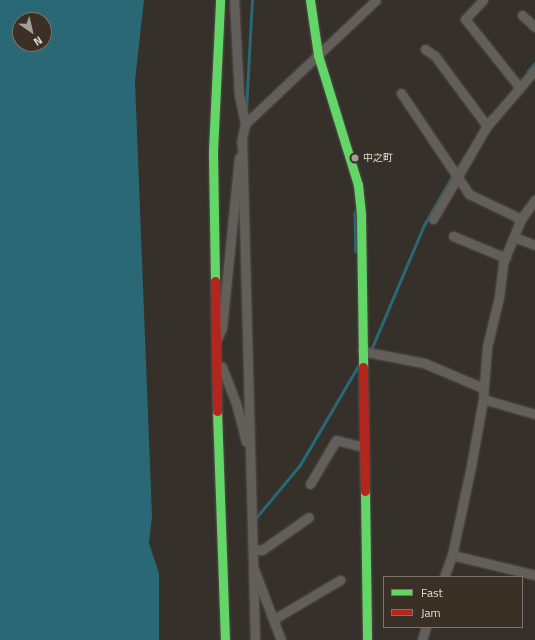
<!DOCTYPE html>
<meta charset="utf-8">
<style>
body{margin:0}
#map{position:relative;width:535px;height:640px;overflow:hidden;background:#36302a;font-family:"Titillium Web","Noto Sans JP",sans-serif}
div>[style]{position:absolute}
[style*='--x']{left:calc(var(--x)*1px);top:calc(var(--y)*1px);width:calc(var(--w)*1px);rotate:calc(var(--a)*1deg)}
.water>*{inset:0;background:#296874}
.stream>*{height:2.5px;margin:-1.25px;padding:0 1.25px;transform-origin:1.25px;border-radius:1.25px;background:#296874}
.roads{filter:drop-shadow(0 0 1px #534f4a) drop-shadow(0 0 1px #534f4a)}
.street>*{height:9px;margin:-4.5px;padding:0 4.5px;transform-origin:4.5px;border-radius:4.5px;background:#625e5a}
.fast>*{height:9px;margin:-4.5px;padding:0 4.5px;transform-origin:4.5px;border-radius:4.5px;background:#63d668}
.jam>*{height:9px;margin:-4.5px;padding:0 4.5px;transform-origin:4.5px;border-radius:4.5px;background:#b3261e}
.dots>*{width:11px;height:11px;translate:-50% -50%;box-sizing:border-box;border:2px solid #3a3026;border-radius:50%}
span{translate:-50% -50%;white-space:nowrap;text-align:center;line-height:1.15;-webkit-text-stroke:4px #3a3026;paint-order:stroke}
.poi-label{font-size:10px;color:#e0dad4}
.left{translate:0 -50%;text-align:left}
.legend{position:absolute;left:383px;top:576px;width:140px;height:52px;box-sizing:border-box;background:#3a3026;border:1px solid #7c746c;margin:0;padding:5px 7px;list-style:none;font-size:12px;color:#e0dad4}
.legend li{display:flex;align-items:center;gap:8px;height:20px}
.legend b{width:20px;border:1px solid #7c746c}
.north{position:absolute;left:12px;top:12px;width:40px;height:40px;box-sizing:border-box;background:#3a3026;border:1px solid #7c746c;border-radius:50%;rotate:146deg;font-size:11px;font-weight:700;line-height:16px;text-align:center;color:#e0dad4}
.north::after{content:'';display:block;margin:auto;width:14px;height:18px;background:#a49e98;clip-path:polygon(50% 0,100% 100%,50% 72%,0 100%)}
</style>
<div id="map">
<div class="water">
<i style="clip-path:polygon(evenodd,0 0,144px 0,135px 81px,152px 516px,149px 543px,159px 573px,159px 640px,0 640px,0 0,20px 20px,44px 20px,44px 44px,20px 44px,20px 20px)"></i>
</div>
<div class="stream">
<i style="--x:527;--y:72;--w:12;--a:-48"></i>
<i style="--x:246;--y:110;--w:110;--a:-86.9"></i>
<i style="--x:456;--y:171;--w:65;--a:-58.3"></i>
<i style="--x:355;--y:212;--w:39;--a:89"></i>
<i style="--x:371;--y:350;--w:136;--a:-67"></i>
<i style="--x:424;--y:225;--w:58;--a:-59.9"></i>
<i style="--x:255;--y:519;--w:70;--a:-50.2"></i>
<i style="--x:300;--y:465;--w:115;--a:-59.6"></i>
</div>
<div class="roads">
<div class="street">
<i style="--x:234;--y:0;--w:95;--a:87"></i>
<i style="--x:239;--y:95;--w:30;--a:78"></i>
<i style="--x:245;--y:124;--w:19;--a:102"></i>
<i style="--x:483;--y:0;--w:26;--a:133"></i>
<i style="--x:465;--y:19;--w:88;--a:51.4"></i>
<i style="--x:522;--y:15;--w:18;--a:43"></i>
<i style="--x:425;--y:49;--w:12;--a:35"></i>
<i style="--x:435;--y:56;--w:87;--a:53.4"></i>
<i style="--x:401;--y:93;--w:122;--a:56"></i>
<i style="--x:469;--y:194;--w:58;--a:25.7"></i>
<i style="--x:245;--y:124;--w:180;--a:-43.4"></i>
<i style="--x:242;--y:138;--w:502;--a:88.52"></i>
<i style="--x:433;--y:219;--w:108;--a:-59.9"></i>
<i style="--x:487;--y:126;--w:74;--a:-49.4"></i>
<i style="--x:453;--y:236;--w:57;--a:22.5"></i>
<i style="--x:514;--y:237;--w:22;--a:21"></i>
<i style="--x:217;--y:339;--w:12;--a:-66"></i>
<i style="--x:222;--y:328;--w:171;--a:-84.3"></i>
<i style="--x:362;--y:351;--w:63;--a:11"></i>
<i style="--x:424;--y:363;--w:64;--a:23"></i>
<i style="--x:218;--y:366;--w:4;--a:14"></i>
<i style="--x:222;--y:367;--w:39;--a:69"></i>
<i style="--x:236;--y:403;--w:40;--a:75.6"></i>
<i style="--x:483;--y:399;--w:54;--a:16.1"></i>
<i style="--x:310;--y:484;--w:51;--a:-59.4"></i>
<i style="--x:336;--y:440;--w:29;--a:14"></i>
<i style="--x:253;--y:549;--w:9;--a:6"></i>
<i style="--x:262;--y:550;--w:57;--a:-35.1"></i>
<i style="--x:452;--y:555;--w:85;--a:13.5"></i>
<i style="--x:254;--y:569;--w:76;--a:69.2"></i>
<i style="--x:444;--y:577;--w:23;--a:-70"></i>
<i style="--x:452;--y:555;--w:91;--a:-77.9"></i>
<i style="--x:471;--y:466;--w:68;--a:-79.8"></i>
<i style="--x:483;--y:399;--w:52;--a:-85.6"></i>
<i style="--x:487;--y:347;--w:51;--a:-76.5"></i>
<i style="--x:499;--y:297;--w:34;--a:-83"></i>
<i style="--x:503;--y:263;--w:48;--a:-67.8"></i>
<i style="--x:521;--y:219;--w:24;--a:-54"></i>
<i style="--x:274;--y:619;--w:77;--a:-30.6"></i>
<i style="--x:422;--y:640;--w:14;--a:-73"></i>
</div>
<div class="fast">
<i style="--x:310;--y:0;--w:56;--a:81.7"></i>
<i style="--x:318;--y:55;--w:136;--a:72.9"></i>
<i style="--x:358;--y:185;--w:30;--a:84"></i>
<i style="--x:361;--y:215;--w:152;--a:89.2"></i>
<i style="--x:215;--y:281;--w:130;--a:-90.9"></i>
<i style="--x:213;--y:151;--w:151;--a:-87.3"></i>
<i style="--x:217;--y:411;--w:229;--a:88"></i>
<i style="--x:365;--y:491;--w:149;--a:89.2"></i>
</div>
<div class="jam">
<i style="--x:215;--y:281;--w:130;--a:89.1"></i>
<i style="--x:363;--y:367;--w:124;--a:89.1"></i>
</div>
</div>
<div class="dots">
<i style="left:355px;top:158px;background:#a49e98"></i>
</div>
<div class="poi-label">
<span class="left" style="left:363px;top:158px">中之町</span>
</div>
<ul class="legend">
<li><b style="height:5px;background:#63d668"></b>Fast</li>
<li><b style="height:5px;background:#b3261e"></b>Jam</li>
</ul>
<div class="north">N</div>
</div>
